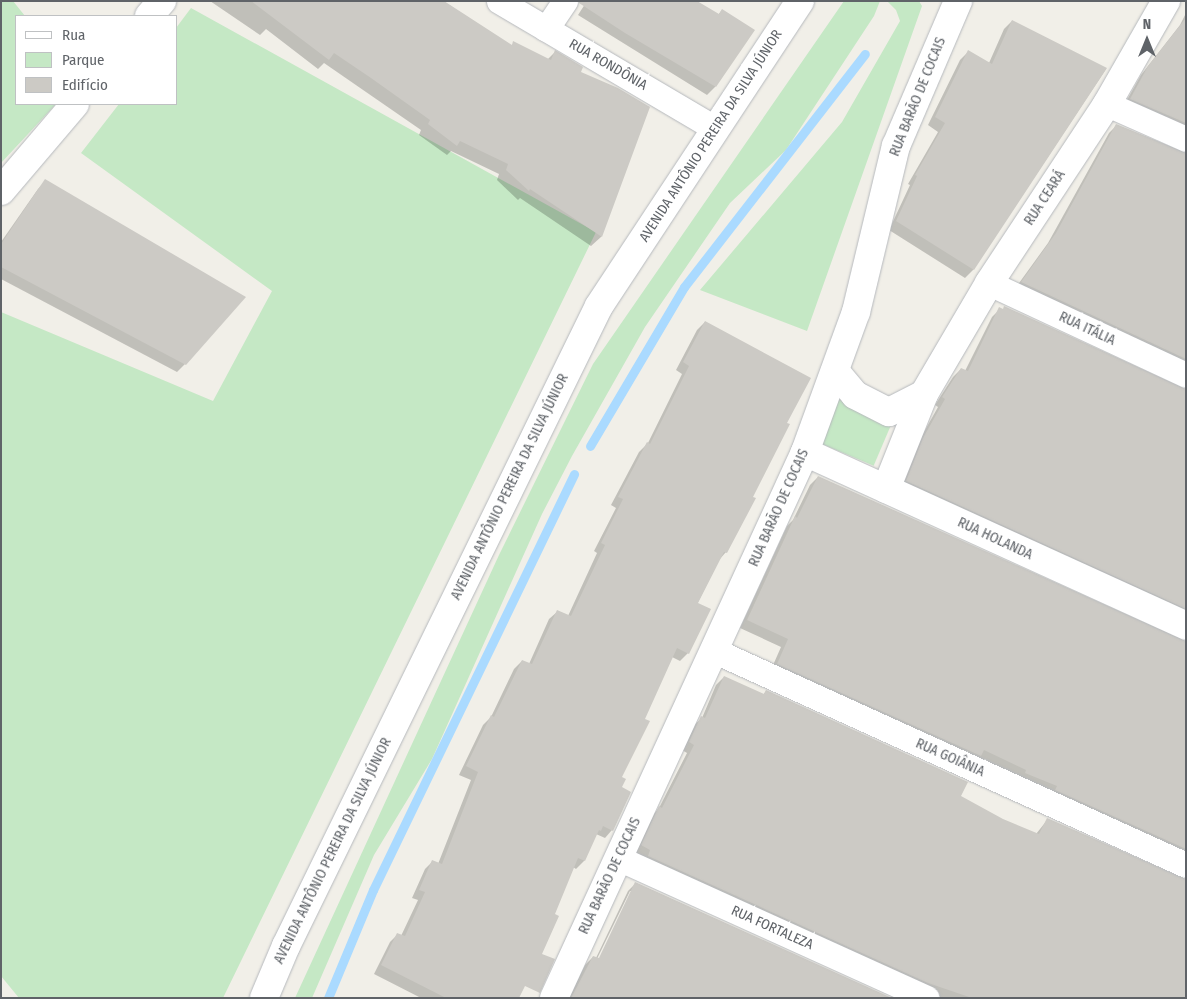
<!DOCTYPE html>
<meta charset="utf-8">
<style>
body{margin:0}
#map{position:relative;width:1187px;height:999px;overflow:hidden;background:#f1efe8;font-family:"Fira Sans Condensed",sans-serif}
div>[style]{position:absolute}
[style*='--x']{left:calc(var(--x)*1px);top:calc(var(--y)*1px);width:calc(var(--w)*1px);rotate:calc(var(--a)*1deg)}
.green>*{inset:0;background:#c5e8c5;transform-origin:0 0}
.shadow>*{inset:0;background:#0003}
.stream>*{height:9px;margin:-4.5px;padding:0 4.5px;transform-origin:4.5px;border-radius:4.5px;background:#aadaff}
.building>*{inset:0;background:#cccac5}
.roads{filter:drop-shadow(0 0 1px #b5b8bc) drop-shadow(0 0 1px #b5b8bc)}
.street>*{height:25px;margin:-12.5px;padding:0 12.5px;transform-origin:12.5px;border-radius:12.5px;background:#fff}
.secondary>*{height:28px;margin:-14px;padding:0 14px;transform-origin:14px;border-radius:14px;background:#fff}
span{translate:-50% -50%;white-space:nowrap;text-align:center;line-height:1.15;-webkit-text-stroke:5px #fff;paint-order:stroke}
.street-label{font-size:14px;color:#5f6368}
.frame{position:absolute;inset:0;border:2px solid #5f6368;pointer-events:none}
.legend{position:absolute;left:15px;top:15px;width:162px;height:90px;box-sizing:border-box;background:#fff;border:1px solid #bfc1c3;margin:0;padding:6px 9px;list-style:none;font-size:15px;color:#5f6368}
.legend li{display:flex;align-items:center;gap:10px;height:25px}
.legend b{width:25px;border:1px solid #bfc1c3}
.north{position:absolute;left:1122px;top:15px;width:50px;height:50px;-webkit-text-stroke:4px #fff;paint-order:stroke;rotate:0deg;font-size:14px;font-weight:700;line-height:20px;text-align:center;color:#5f6368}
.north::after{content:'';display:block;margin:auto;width:18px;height:22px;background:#5f6368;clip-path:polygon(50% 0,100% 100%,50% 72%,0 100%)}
</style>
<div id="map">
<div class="green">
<i style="clip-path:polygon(1px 1px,13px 1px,25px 16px,16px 16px,16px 104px,56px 104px,1px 163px)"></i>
<i style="clip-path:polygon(844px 1px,880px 1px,874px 16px,786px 150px,730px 203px,645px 327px,572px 456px,542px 514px,432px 759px,374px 855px,312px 998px,295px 998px,499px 555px,593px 364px)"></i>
<i style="clip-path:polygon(887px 1px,919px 1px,922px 6px,807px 331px,700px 290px,842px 122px,900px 21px,896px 10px)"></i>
<i style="clip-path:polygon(191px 8px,596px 232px,223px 998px,19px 998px,1px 976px,1px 312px,213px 401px,272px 291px,81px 153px,119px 104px,176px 104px,176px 28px)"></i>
<i style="left:839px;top:399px;width:58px;height:48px;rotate:23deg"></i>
</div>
<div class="shadow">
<i style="clip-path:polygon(210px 1px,443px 1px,511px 46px,514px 43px,547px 60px,555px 52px,579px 73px,648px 107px,601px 237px,591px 246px,520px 198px,518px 200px,497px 180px,499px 174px,451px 151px,447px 155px,419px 135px,421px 130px,324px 63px,318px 69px,266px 29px,260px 35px)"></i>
<i style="clip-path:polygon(587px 1px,718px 15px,722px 10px,715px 87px,707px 95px,578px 15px)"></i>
<i style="clip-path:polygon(1186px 13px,1186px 136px,1123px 107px,1141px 75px,1180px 25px)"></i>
<i style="clip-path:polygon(1012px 21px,1106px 69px,973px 270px,965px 278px,889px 230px,910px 185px,908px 184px,938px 132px,928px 125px,960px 60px,968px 52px,989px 63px,1004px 29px)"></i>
<i style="clip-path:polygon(1117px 125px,1186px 153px,1186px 371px,1014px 290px,1048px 243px,1109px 133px)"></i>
<i style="clip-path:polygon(46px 181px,185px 364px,177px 372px,1px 279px,1px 242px,38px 189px)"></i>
<i style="clip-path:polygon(1000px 309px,1186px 390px,1186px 621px,899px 489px,915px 448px,938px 407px,935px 405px,953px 377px,961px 369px,965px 371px,992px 317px)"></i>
<i style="clip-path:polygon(705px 322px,785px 423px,726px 552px,719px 560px,697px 604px,688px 653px,680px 661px,672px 657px,643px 719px,620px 778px,612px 830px,605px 838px,596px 834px,584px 861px,576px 869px,573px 867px,517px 998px,421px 998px,374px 974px,390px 942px,398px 934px,401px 936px,418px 900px,412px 898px,425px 869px,433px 861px,438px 864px,471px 780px,459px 775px,483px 725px,491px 717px,514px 669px,522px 661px,529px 664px,549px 619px,557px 612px,568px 616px,597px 553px,594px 551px,616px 508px,611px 505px,639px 452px,648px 443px,682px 374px,676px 370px,697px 330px)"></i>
<i style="clip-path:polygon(818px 477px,1186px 642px,1186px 861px,770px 672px,781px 647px,740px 628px,787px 526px,793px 520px,810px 485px)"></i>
<i style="clip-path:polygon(724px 677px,763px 695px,766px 691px,1003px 820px,1036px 834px,1048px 819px,1186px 998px,931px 998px,634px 854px,652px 816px,659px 808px,687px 753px,682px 750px,693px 726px,702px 718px,716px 685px)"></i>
<i style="clip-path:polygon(evenodd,636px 883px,889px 998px,569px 998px,585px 965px,593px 957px,596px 958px,628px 891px,636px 883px,630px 891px,632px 891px,598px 964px,595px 963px,630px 891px)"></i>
</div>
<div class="stream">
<i style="--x:590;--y:446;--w:185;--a:-59.4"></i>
<i style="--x:684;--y:287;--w:295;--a:-52.2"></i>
<i style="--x:328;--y:998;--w:117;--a:-67.4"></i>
<i style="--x:373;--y:890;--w:462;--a:-64.2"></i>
</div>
<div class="building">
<i style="clip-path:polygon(251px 1px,444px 1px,512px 45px,513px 41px,551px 60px,555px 50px,583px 67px,581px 72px,618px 88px,650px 107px,602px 237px,530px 189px,529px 191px,506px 170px,508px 164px,460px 141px,457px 146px,428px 124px,430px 120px,371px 78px,334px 53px,329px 60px)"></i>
<i style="clip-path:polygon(579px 1px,697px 1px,719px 14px,722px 9px,755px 30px,716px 87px,625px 33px,579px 3px)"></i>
<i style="clip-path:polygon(1186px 18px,1186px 123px,1130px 99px,1148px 66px)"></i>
<i style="clip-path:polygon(1012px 20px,1107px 68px,974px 270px,896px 221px,917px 176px,915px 175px,945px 123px,935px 117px,968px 50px,992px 64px)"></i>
<i style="clip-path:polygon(1116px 124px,1186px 153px,1186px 359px,1021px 282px,1056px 233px)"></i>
<i style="clip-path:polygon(45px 179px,246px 297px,186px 365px,1px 267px,1px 244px)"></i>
<i style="clip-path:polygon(1004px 306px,1186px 389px,1186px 609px,906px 481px,923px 438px,945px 399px,942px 397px,961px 368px,968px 371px,999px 307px,1003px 309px)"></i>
<i style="clip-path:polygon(705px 321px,811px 378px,787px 423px,790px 424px,753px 497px,756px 498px,727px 553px,724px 552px,698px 603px,711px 609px,689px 654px,677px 648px,645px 719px,650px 721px,622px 777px,626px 779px,622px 787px,631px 792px,613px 831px,603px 826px,601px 831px,599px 830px,585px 861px,578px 858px,555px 914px,559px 916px,542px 954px,555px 959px,540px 993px,525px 986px,519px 998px,446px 998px,381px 965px,397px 933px,405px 936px,425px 892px,419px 890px,432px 860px,442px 864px,478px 772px,466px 766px,491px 715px,494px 717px,522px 660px,532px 664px,557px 610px,571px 616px,605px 545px,601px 543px,623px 499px,618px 497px,647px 442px,650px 444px,689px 366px,683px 362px)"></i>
<i style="clip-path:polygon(818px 476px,1186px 641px,1186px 849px,1055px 790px,1057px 786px,1025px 773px,1026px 770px,984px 750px,981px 756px,777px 664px,788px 639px,747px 620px,795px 516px,797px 518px)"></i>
<i style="clip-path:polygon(724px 676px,764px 694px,766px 690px,968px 782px,961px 796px,1003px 819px,1039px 834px,1047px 818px,1186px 879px,1186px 998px,972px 998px,928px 983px,648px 856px,650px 850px,641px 845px,659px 806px,662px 808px,694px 745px,689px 742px,701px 716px,705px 718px)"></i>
<i style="clip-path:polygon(635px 882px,892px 998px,571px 998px,593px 956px,599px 958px)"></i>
</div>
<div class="roads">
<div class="street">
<i style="--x:499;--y:1;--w:252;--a:30.5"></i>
<i style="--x:546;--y:29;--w:34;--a:-56"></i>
<i style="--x:1107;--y:104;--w:86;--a:23.9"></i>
<i style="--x:989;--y:283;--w:217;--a:25"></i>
<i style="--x:715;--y:651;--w:517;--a:24.43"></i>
<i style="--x:618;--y:858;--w:339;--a:24.4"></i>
</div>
<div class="secondary">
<i style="--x:149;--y:16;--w:20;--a:-49"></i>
<i style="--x:1;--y:191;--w:114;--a:-49.6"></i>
<i style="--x:835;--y:371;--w:31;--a:50"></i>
<i style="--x:855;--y:395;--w:38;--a:27"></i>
<i style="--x:889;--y:412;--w:39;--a:-27"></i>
<i style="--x:805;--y:452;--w:419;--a:24.5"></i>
<i style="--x:886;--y:489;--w:102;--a:-68.2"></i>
<i style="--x:924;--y:394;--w:129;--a:-59.6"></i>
<i style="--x:989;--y:283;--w:214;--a:-56.6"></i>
<i style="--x:1107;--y:104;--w:119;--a:-60.2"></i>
<i style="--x:264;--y:998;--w:56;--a:-67.1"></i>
<i style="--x:286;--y:946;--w:712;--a:-63.94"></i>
<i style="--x:599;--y:306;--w:365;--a:-56.6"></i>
<i style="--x:554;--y:998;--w:601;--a:-65.31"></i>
<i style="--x:805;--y:452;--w:149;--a:-70"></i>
<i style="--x:856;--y:312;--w:171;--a:-76.5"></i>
<i style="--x:896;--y:146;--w:158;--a:-66.8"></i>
</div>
</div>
<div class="street-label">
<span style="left:608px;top:65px;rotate:30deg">RUA RONDÔNIA</span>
<span style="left:918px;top:97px;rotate:-68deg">RUA BARÃO DE COCAIS</span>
<span style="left:711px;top:136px;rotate:-57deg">AVENIDA ANTÔNIO PEREIRA DA SILVA JÚNIOR</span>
<span style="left:1045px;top:198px;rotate:-57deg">RUA CEARÁ</span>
<span style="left:1087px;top:329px;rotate:25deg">RUA ITÁLIA</span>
<span style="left:510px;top:487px;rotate:-64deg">AVENIDA ANTÔNIO PEREIRA DA SILVA JÚNIOR</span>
<span style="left:779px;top:508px;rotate:-66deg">RUA BARÃO DE COCAIS</span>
<span style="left:995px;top:539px;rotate:25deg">RUA HOLANDA</span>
<span style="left:950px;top:758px;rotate:24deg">RUA GOIÂNIA</span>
<span style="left:333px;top:851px;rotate:-64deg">AVENIDA ANTÔNIO PEREIRA DA SILVA JÚNIOR</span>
<span style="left:610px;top:876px;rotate:-65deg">RUA BARÃO DE COCAIS</span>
<span style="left:772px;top:928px;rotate:24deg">RUA FORTALEZA</span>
</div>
<div class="frame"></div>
<ul class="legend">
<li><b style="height:6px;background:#fff"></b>Rua</li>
<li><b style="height:14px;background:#c5e8c5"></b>Parque</li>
<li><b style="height:14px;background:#cccac5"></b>Edifício</li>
</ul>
<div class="north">N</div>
</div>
